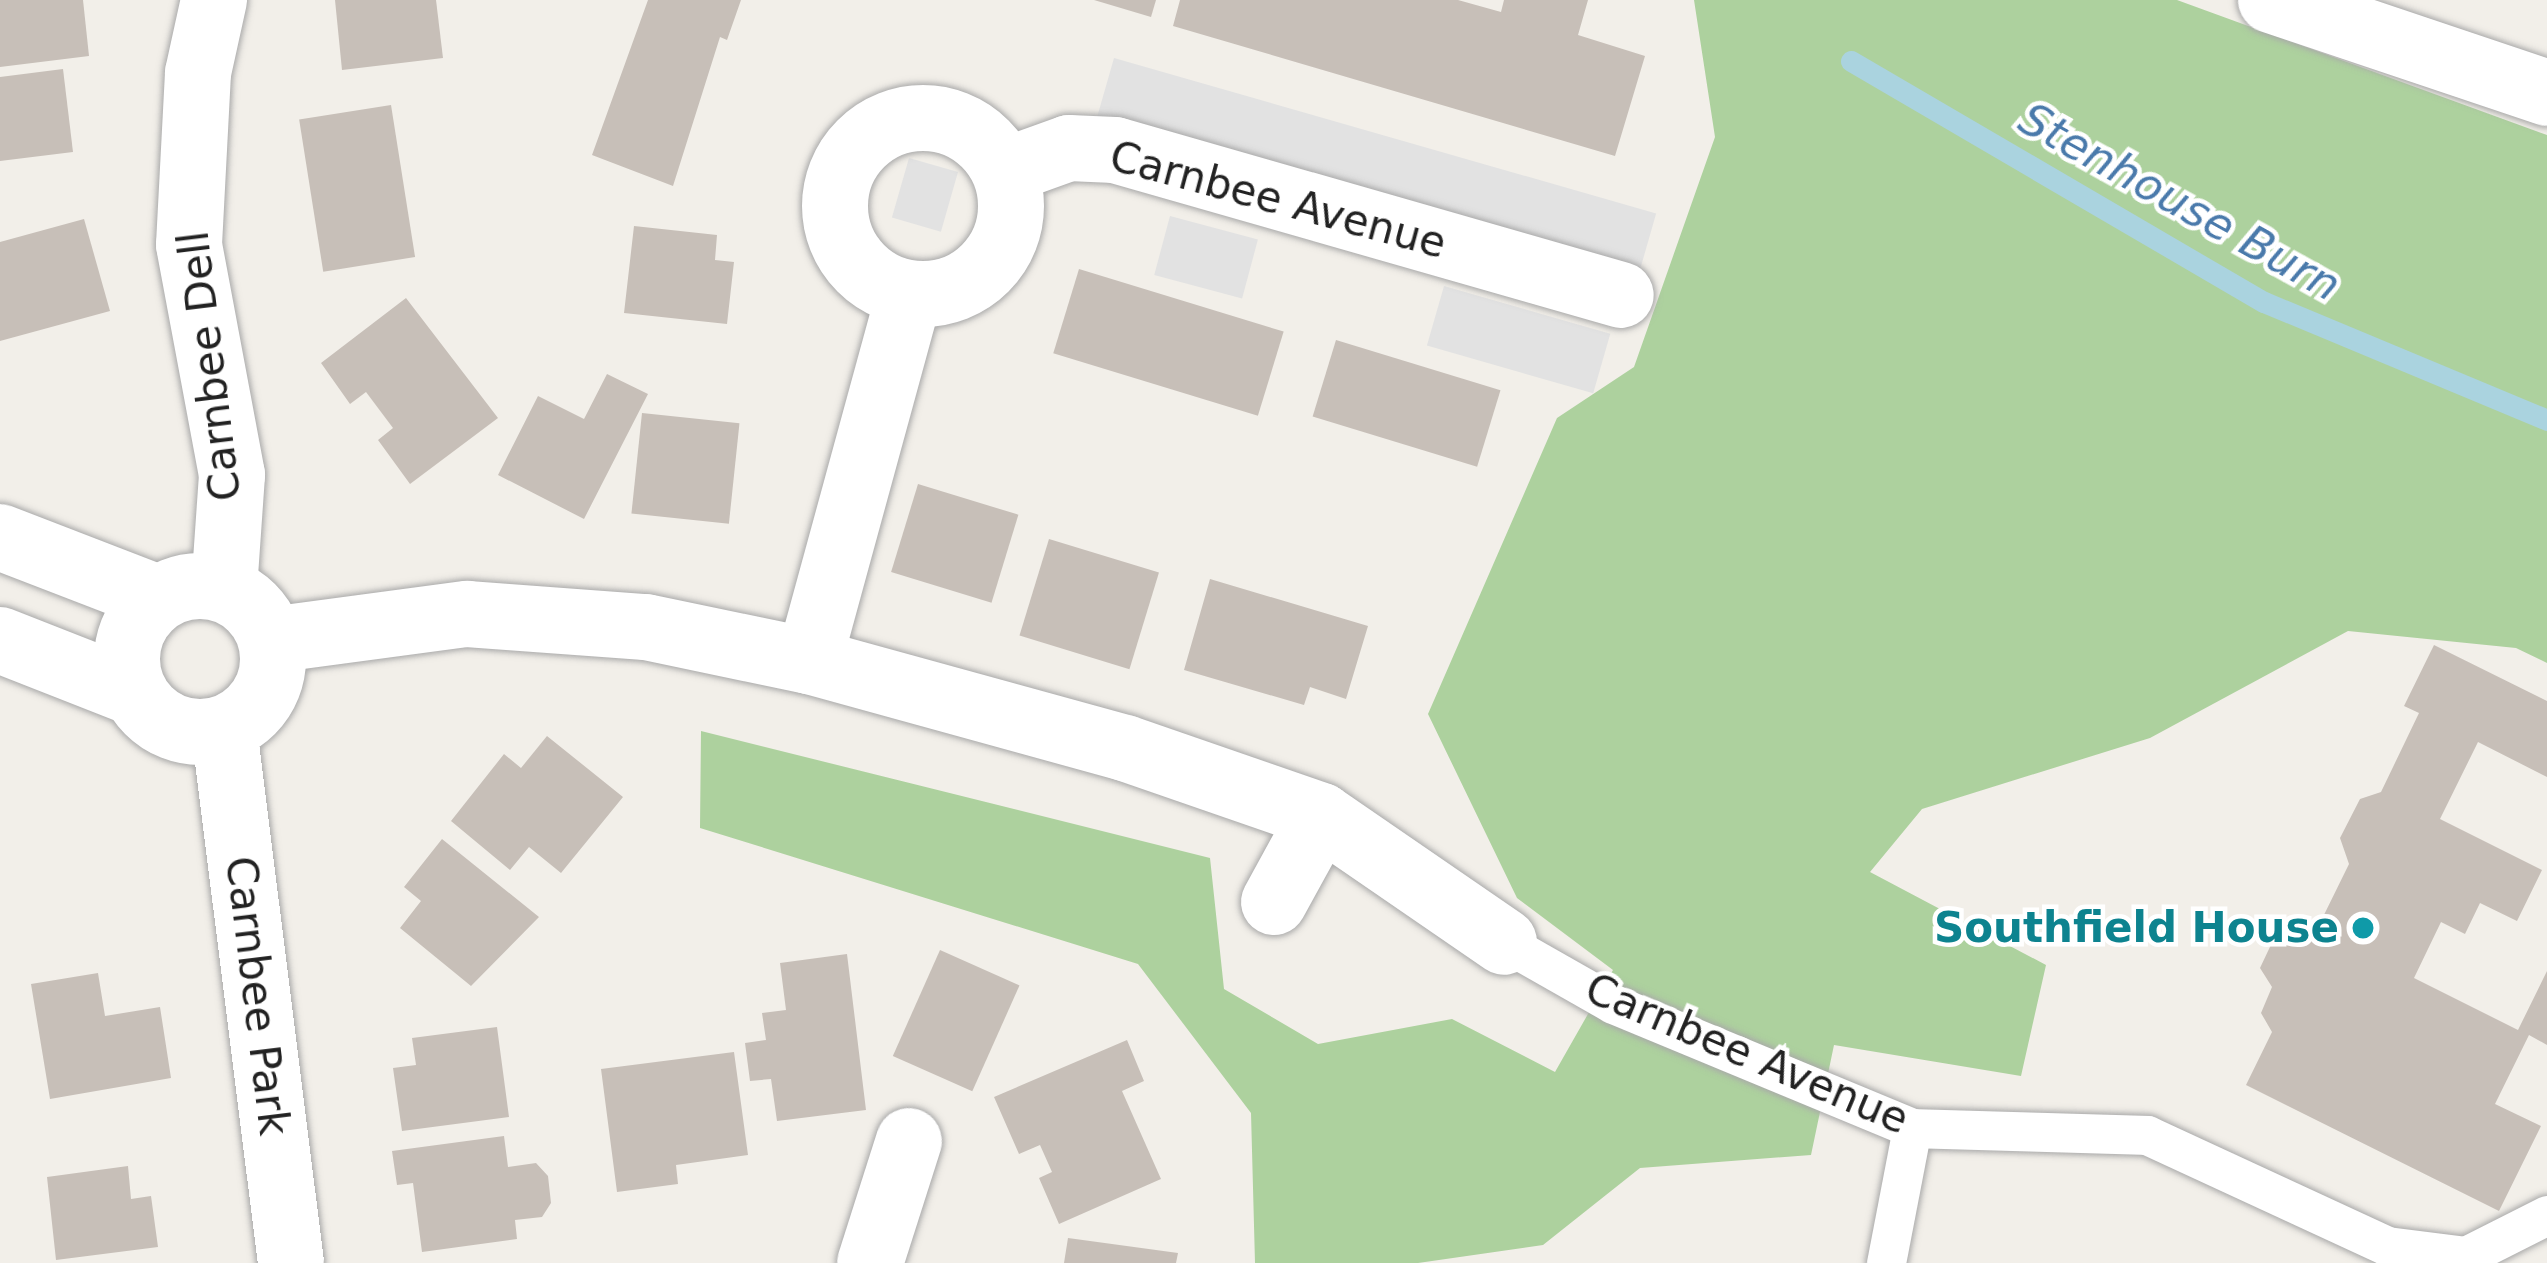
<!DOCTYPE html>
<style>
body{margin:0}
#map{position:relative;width:2547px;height:1263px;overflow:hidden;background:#f2efe9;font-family:"DejaVu Sans",sans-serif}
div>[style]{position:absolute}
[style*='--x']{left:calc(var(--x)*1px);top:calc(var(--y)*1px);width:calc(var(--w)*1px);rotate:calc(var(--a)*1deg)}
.forest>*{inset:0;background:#add19e}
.parking>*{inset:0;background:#e2e2e2;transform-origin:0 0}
.stream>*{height:21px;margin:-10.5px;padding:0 10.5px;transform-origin:10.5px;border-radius:10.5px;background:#aad3df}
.building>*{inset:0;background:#c7bfb8;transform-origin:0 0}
.roads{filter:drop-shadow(0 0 3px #a9a9a9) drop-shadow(0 0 3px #a9a9a9)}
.lane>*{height:39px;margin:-19.5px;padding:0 19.5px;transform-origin:19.5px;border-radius:19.5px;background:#fff}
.street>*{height:66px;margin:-33px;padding:0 33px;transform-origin:33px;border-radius:33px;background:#fff}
.street>.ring{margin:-33px;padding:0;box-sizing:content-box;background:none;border:66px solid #fff;border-radius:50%}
.dots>*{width:33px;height:33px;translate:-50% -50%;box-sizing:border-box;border:6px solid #fff;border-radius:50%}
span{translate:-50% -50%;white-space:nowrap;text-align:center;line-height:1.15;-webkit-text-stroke:9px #fff;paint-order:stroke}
.street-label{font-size:42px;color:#222}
.culture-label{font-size:42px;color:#0d838f;font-weight:700}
.right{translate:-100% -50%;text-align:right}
.water-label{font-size:45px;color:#4a7aab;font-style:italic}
</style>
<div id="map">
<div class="forest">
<i style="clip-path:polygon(1694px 0,2177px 0,2547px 135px,2547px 663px,2516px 648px,2348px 631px,2150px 738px,1922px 809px,1870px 872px,2046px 965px,2021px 1076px,1834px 1045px,1811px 1155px,1640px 1168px,1543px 1245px,1418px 1263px,1255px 1263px,1251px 1113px,1138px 964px,700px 828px,701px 731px,1210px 858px,1224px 989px,1318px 1044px,1452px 1019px,1555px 1072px,1613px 970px,1517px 898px,1428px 714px,1557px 418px,1634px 367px,1715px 137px)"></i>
</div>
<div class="parking">
<i style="left:1114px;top:58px;width:564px;height:61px;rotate:16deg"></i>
<i style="left:909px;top:158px;width:51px;height:62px;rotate:16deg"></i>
<i style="left:1170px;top:216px;width:91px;height:61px;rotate:15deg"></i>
<i style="left:1444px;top:286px;width:173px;height:62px;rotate:16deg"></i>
</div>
<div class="stream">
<i style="--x:1851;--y:61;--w:478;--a:30.3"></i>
<i style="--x:2264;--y:302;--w:307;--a:22.6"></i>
</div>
<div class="building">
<i style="clip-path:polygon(0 0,83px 0,89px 56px,0 67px)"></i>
<i style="clip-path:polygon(335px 0,436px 0,443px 58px,342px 70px)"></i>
<i style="clip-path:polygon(648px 0,741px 0,727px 40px,720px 37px,673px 186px,592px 155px)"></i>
<i style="clip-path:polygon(1094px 0,1156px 0,1151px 17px)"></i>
<i style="clip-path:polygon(1180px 0,1458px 0,1501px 12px,1504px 0,1588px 0,1578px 35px,1645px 56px,1615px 156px,1173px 26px)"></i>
<i style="clip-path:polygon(63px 69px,73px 152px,0 161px,0 77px)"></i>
<i style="left:391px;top:105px;width:154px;height:93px;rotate:81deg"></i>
<i style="clip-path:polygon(84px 219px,110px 311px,0 341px,0 242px)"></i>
<i style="clip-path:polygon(634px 226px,717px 235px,715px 260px,734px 262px,727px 324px,624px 313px)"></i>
<i style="left:1079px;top:269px;width:214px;height:88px;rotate:17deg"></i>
<i style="clip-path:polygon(406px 298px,498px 418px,410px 484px,378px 440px,393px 428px,366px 392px,350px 404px,321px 363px)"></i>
<i style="left:1336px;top:340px;width:172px;height:80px;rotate:17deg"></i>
<i style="clip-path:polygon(607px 374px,648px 394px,584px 519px,498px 475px,538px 396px,584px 419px)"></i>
<i style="left:642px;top:413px;width:98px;height:101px;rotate:6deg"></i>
<i style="left:918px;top:484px;width:105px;height:92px;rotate:17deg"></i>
<i style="left:1049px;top:539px;width:115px;height:101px;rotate:17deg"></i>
<i style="clip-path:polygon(1210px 579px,1368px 626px,1346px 699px,1310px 687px,1304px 705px,1184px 670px)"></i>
<i style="clip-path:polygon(2434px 645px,2547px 701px,2547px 777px,2478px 742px,2440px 819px,2542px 870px,2517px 921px,2480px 903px,2465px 934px,2441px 922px,2414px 978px,2518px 1030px,2547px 971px,2547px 1045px,2529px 1035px,2495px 1104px,2541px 1126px,2499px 1211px,2246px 1085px,2272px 1032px,2261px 1013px,2272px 987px,2260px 968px,2277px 932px,2319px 925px,2349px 864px,2340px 838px,2360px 799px,2381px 792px,2419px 713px,2404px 706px)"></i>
<i style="clip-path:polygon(547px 736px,623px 797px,561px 873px,529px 847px,510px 870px,451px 821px,504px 754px,521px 768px)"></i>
<i style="clip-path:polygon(442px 839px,539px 917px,471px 986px,400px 928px,421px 901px,404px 887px)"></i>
<i style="left:940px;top:950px;width:87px;height:116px;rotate:24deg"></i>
<i style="clip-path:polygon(847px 954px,866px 1110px,777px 1121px,771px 1079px,750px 1081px,745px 1043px,766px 1040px,762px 1013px,786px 1010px,780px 963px)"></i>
<i style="clip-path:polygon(98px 973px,105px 1016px,160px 1007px,171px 1078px,50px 1099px,31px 984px)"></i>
<i style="clip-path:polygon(497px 1027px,509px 1117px,402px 1131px,393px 1068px,416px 1065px,412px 1038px)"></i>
<i style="clip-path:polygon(1127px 1040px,1144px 1081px,1122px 1091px,1161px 1179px,1059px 1224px,1039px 1178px,1052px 1172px,1040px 1145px,1019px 1154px,994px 1097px)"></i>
<i style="clip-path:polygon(734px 1052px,748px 1155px,676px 1165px,678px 1184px,617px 1192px,601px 1069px)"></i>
<i style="clip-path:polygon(504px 1136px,508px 1167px,536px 1163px,548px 1176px,551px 1203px,542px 1217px,515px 1220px,517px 1239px,422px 1252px,413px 1183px,397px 1185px,392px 1151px)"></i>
<i style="clip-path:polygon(128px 1166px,131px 1199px,151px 1196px,158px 1247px,56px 1260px,47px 1177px)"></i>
<i style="clip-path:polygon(1068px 1238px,1178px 1253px,1176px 1263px,1064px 1263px)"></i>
</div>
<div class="roads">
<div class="lane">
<i style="--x:1504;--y:942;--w:125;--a:29.6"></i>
<i style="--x:1613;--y:1004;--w:324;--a:22.5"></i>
<i style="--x:1912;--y:1128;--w:235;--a:1.7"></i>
<i style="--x:2147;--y:1135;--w:264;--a:24.8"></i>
<i style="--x:2387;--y:1246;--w:80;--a:7.2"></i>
<i style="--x:2466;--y:1256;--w:91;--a:-26.8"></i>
<i style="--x:1886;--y:1263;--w:137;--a:-79.1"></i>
</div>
<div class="street">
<i style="--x:214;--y:0;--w:75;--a:102.4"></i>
<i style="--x:198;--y:73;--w:172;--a:93"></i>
<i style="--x:189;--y:245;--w:234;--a:79.4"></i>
<i style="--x:232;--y:475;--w:114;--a:94"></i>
<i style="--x:2271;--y:0;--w:291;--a:18.6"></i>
<i class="ring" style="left:835px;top:118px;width:110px;height:110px"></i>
<i style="--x:1005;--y:171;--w:68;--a:-19.8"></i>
<i style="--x:1069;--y:148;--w:46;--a:2.5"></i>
<i style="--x:1115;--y:150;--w:526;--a:15.99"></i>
<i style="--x:0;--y:537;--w:169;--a:21.1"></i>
<i class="ring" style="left:127px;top:586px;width:80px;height:80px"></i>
<i style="--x:0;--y:640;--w:145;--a:21.4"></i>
<i style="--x:271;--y:640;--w:198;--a:-7.6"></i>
<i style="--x:467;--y:614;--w:179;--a:4.2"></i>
<i style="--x:646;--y:627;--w:167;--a:11.8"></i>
<i style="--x:809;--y:661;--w:328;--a:15.4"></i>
<i style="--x:1125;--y:748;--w:207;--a:19.1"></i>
<i style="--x:1321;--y:816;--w:222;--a:34.5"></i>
<i style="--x:809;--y:661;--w:379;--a:-74.7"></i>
<i style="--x:224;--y:729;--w:538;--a:82.85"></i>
<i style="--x:1274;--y:902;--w:98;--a:-61.3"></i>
<i style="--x:870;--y:1263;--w:128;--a:-72.3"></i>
</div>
</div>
<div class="dots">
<i style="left:2363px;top:928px;background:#0f9aa8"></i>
</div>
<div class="street-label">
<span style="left:1278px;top:200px;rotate:15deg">Carnbee Avenue</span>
<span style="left:210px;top:366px;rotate:-97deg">Carnbee Dell</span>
<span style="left:257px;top:996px;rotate:83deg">Carnbee Park</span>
<span style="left:1747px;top:1054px;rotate:23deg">Carnbee Avenue</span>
</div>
<div class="culture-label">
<span class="right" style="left:2339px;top:928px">Southfield House</span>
</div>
<div class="water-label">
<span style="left:2180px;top:202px;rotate:29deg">Stenhouse Burn</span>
</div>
</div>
